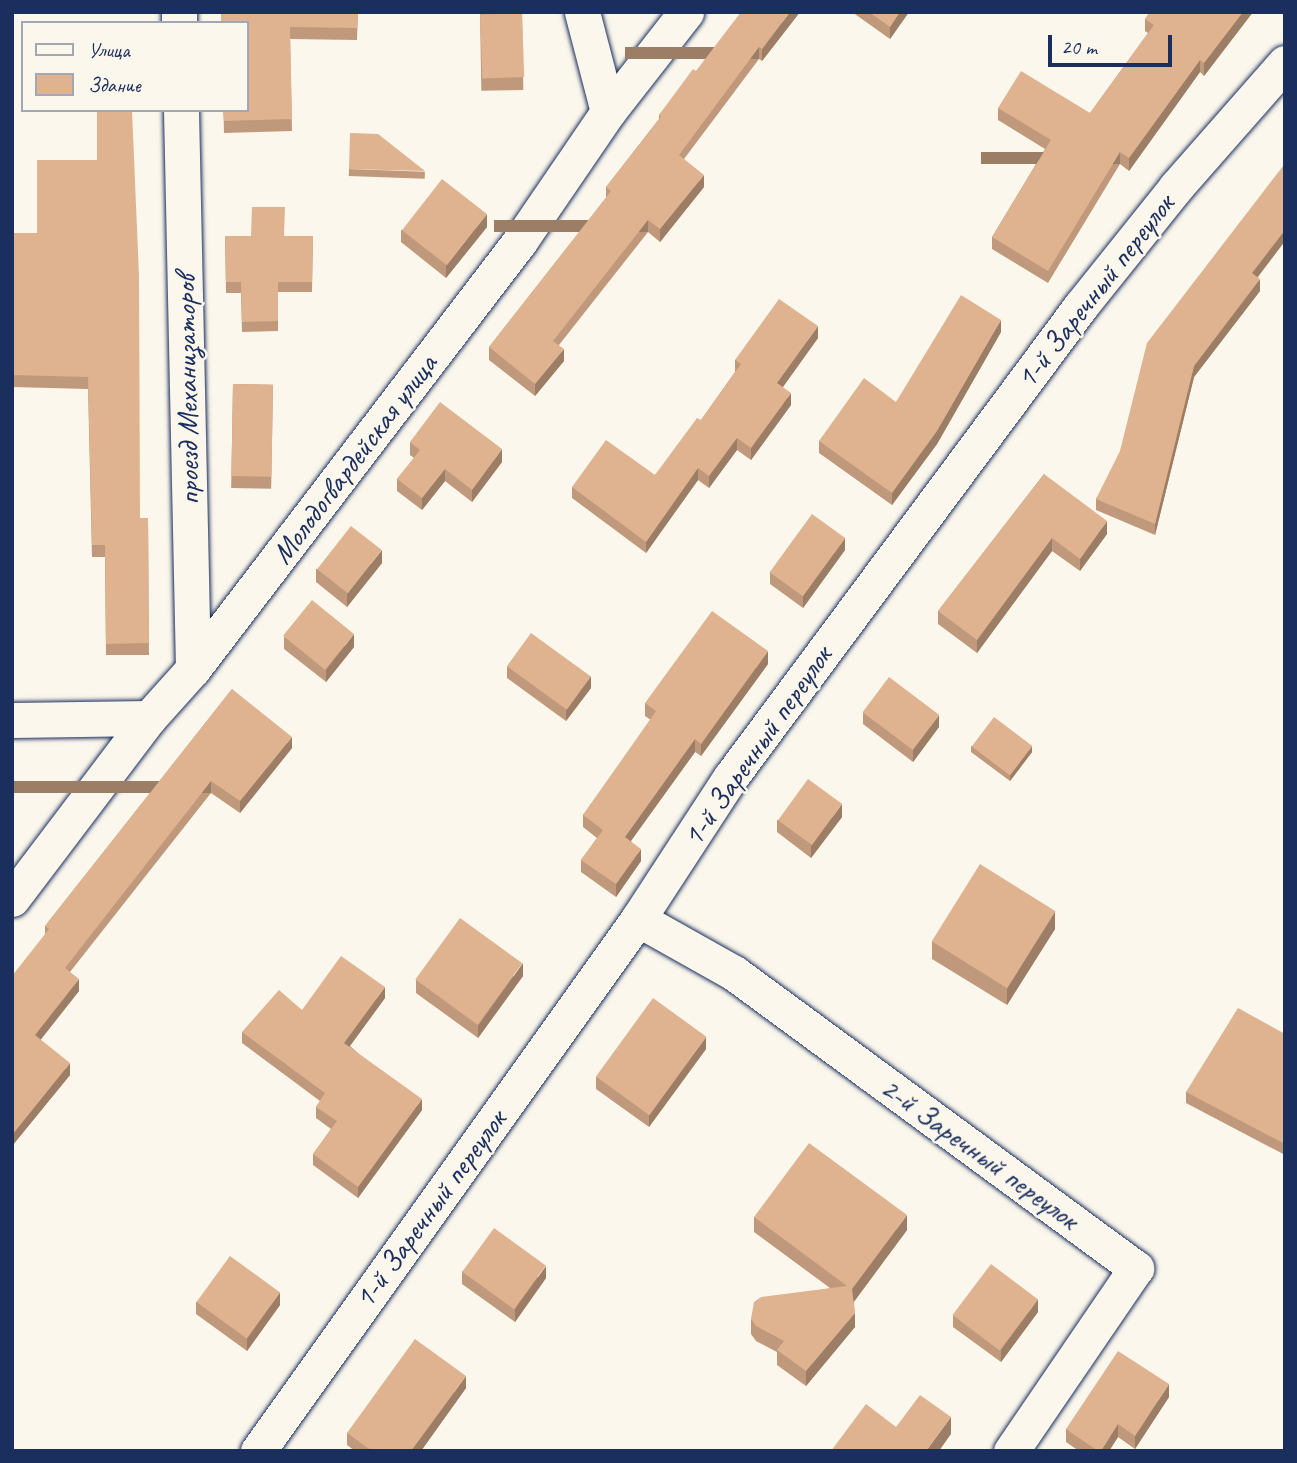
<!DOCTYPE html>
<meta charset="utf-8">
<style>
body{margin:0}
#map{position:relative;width:1297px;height:1463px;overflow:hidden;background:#fbf7ec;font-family:Caveat,sans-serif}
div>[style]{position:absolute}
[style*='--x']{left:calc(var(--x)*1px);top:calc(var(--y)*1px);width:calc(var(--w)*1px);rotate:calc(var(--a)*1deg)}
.roads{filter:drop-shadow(0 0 2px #1b2f5e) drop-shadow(0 0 2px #1b2f5e)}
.street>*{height:35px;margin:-17.5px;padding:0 17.5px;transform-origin:17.5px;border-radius:17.5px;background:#fbf7ec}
.wall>*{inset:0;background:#c0997c;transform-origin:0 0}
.shaded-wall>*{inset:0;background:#9c7d65;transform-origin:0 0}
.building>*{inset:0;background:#dfb290;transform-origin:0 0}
span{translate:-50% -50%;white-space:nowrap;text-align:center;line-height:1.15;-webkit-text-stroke:5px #fbf7ec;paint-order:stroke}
.street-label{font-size:30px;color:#1b2f5e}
.frame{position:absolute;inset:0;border:14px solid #1b2f5e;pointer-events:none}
.legend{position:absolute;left:21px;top:21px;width:228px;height:91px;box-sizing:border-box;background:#fbf7ec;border:2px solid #a1a7b3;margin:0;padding:9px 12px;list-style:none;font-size:21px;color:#1b2f5e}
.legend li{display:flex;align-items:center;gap:14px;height:35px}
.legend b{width:35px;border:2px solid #a1a7b3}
.scale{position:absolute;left:1048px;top:35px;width:124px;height:32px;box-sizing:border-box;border:4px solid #1b2f5e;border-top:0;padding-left:9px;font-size:21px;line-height:24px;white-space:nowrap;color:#1b2f5e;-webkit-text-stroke:5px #fbf7ec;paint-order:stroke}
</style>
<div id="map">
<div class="roads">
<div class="street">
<i style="--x:179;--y:12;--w:11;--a:90"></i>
<i style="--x:582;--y:12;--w:103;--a:75.4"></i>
<i style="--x:181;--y:110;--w:559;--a:88.77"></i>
<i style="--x:12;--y:720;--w:137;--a:-0.8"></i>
<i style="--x:12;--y:899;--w:227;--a:-52.9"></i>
<i style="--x:149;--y:718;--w:66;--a:-48.1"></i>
<i style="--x:193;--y:669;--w:539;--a:-52.62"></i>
<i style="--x:520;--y:241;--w:156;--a:-55.7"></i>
<i style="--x:608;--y:112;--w:127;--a:-52"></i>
<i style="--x:638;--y:919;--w:110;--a:29.4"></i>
<i style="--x:734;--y:973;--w:499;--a:36.3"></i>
<i style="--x:1136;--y:1268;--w:222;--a:124.3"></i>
<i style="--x:258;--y:1451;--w:654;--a:-54.46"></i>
<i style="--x:638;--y:919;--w:168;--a:-56.9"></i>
<i style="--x:730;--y:778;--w:587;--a:-53.38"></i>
<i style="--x:1080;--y:307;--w:154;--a:-51.3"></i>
<i style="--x:1176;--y:187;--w:165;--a:-48.7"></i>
</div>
</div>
<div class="wall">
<i style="clip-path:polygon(221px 12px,358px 12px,357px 40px,290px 39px,292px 131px,224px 133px)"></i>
<i style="clip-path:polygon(800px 12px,762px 61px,759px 59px,684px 159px,704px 187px,660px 242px,648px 232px,559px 345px,564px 361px,535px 396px,489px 360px,489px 347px,606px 198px,606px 187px,659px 119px,659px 115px,696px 71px)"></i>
<i style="clip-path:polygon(852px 12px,909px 12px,890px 39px)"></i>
<i style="clip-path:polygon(1150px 12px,1253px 12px,1204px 76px,1200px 72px,1129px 171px,1120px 164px,1048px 283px,992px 249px,992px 237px,1045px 149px,998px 120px,998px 108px,1090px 113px,1148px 33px,1145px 31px,1145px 19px)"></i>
<i style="left:522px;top:13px;width:77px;height:42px;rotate:89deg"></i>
<i style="clip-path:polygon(1285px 168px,1285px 241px,1258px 277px,1260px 291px,1194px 377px,1155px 535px,1096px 510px,1096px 499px)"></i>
<i style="left:349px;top:169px;width:76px;height:7px;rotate:2deg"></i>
<i style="clip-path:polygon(487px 227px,446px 278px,401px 242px,401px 230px)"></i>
<i style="clip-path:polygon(12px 233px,37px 233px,140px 518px,148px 518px,149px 655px,106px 655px,105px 557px,92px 557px,88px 389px,12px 387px)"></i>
<i style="clip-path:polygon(225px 236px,313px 236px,312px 292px,278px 292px,278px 331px,242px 332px,241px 293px,226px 293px)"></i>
<i style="clip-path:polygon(1001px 332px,937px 444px,892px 505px,819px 453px,819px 441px,896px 402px)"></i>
<i style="clip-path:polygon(818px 338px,783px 387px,791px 405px,751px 460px,737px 450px,709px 488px,698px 480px,646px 553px,572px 498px,572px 487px,655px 475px,701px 420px,735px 372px,735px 360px)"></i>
<i style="left:233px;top:384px;width:40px;height:104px;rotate:1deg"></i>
<i style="clip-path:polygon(410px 442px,502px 462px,472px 502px,445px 481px,422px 510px,397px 491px,397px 479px,414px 458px,410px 455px)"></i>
<i style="clip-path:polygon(1044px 474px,1107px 534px,1080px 571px,1052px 551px,977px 653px,938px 624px,938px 611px)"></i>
<i style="clip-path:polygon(845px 550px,803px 608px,770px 584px,770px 572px)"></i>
<i style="clip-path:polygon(382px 563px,347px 607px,316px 582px,316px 569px)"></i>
<i style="clip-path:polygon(284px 637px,354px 647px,326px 682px,284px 649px)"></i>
<i style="clip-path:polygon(768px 664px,701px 756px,695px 752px,631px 841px,641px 861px,616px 897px,581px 872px,581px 860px,597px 838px,583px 827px,583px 815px,651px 720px,645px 716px,645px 703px)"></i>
<i style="clip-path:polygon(507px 666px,591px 688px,566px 721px,507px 678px)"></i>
<i style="clip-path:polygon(232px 689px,292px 748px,240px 813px,211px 793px,70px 972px,79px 991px,40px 1040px,70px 1075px,12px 1146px,45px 935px,45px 926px)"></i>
<i style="clip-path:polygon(863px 712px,939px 727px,913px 762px,863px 724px)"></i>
<i style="clip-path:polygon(971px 746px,1032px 752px,1010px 781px,971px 752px)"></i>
<i style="clip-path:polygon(842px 817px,811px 858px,777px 832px,777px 820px)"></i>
<i style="clip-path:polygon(1055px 929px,1007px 1005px,932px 959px,932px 941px)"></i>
<i style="clip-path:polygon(523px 976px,478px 1038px,416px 993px,416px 980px)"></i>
<i style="clip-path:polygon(385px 998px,350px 1046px,422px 1110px,358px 1198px,313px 1165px,313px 1154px,331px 1129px,316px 1118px,316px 1107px,320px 1101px,242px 1043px,242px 1032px,302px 1010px)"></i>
<i style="clip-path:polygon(1285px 1034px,1285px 1155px,1186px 1103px,1186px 1092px)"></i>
<i style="clip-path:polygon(706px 1049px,649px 1127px,596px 1089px,596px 1077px)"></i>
<i style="clip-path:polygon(754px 1217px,907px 1230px,854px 1302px,855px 1327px,806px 1386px,777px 1365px,777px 1352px,756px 1341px,751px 1334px,751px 1319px,830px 1288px,754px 1232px)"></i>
<i style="clip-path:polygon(462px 1271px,546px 1278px,515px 1322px,462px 1284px)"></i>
<i style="clip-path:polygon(196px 1302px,280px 1305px,247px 1351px,196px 1314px)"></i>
<i style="clip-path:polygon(1038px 1312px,1001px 1362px,953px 1327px,953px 1315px)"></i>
<i style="clip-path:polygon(466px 1388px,421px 1451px,355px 1451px,347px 1445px,347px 1433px)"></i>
<i style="clip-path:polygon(1169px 1397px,1135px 1449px,1118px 1437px,1109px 1451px,1079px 1451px,1066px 1442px,1066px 1429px)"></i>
</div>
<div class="shaded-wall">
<i style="clip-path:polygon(790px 12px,800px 12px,762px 61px,762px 49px)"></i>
<i style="clip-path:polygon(900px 12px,909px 12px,890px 39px,890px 27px)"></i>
<i style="clip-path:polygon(1243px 12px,1253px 12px,1204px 76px,1204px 63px)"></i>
<i style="left:759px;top:47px;width:12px;height:134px;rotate:90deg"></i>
<i style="clip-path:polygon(1200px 60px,1200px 72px,1129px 171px,1129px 158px)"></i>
<i style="left:1120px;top:152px;width:12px;height:139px;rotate:90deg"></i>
<i style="clip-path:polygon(704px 175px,704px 187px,660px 242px,660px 229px)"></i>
<i style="clip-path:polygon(487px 214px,487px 227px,446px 278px,446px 266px)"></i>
<i style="left:648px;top:220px;width:12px;height:154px;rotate:90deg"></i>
<i style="clip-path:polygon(1285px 230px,1285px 241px,1252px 284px,1252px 273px)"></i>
<i style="clip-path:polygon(1260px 279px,1260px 291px,1194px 377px,1155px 535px,1155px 524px,1194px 366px)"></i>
<i style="clip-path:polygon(1001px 320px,1001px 332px,937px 444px,892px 505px,892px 493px)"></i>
<i style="clip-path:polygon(818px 326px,818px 338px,777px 395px,777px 383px)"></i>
<i style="clip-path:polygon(564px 349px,564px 361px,535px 396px,535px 384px)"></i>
<i style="clip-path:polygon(791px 393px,791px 405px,751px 460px,751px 448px)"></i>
<i style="clip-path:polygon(737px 438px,737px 450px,709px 488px,709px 476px)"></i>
<i style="clip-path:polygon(502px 449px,502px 462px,472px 502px,472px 490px)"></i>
<i style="clip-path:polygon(698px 468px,698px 480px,646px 553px,646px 542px)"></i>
<i style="clip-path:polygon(445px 469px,445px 481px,422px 510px,422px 498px)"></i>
<i style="clip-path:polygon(1107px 521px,1107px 534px,1080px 571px,1080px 559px)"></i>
<i style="clip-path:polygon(845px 538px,845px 550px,803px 608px,803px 596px)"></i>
<i style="clip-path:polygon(1052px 538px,1052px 551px,977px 653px,977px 640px)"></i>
<i style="clip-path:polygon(382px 550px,382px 563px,347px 607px,347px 594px)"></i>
<i style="clip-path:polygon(354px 634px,354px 647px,326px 682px,326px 670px)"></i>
<i style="clip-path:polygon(768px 651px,768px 664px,701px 756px,701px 744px)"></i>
<i style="clip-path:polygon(591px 676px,591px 688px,566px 721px,566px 709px)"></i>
<i style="clip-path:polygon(939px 715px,939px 727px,913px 762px,913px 749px)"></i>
<i style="clip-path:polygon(292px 737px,292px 748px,240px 813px,240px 801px)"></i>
<i style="clip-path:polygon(695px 739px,695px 752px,625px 849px,625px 837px)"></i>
<i style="clip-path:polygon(1032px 746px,1032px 752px,1010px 781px,1010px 774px)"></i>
<i style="left:211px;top:781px;width:12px;height:237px;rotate:90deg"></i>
<i style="clip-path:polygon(842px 804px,842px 817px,811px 858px,811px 846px)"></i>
<i style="clip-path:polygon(641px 849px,641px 861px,616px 897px,616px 884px)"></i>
<i style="clip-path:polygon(1055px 911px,1055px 929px,1007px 1005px,1007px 987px)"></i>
<i style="clip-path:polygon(523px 963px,523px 976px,478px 1038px,478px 1026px)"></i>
<i style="clip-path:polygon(79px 979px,79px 991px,35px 1047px,35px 1035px)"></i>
<i style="clip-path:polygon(385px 987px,385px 998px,344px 1054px,344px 1043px)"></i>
<i style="clip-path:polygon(706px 1037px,706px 1049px,649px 1127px,649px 1115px)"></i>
<i style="clip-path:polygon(70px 1063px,70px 1075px,12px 1146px,12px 1135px)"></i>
<i style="clip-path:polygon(422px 1099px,422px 1110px,358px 1198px,358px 1187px)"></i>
<i style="clip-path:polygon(907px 1215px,907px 1230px,852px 1304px,852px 1289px)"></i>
<i style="clip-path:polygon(546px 1266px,546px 1278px,515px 1322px,515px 1309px)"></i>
<i style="clip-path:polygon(280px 1292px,280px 1305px,247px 1351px,247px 1339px)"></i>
<i style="clip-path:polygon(1038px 1299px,1038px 1312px,1001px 1362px,1001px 1350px)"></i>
<i style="clip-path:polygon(855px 1313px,855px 1327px,806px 1386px,806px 1371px)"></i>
<i style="clip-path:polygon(466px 1376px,466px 1388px,421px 1451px,411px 1451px)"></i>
<i style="clip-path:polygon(1169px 1384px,1169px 1397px,1135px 1449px,1135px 1436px)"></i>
<i style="clip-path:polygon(951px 1417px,951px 1434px,939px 1451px,926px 1451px)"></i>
<i style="clip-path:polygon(1118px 1424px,1118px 1437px,1109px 1451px,1101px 1451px)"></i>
</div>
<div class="building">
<i style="clip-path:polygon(221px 12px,358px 12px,357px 28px,290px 27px,292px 119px,224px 121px,223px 110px,247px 110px,247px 23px,221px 23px)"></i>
<i style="clip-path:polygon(741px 12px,790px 12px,762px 49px,759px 47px,679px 155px,704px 175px,660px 229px,648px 220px,553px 341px,564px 349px,535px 384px,489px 347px,611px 191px,606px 187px,661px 117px,659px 115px,693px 69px,696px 71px)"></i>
<i style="clip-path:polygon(869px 12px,900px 12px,890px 27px)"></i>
<i style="clip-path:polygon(1150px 12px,1243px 12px,1204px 63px,1200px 60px,1129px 158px,1120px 152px,1048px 271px,992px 237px,1051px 140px,998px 108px,1021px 71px,1090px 113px,1154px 25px,1145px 19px)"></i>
<i style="left:522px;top:13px;width:64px;height:42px;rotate:88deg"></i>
<i style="clip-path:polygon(97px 110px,132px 110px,139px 276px,140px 518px,148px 518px,149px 643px,106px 644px,105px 545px,92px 545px,88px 377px,12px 375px,12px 233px,37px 233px,37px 160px,97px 160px)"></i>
<i style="clip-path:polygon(350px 133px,378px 134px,425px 171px,349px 169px)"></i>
<i style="clip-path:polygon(1283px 166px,1285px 168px,1285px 230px,1252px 273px,1260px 279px,1194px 366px,1155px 524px,1096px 499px,1120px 451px,1147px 343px)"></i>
<i style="left:442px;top:179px;width:57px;height:65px;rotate:38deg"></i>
<i style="clip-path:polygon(252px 207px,285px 207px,284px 236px,313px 236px,312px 282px,278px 282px,278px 321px,242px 322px,241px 282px,226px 282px,225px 236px,251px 236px)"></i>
<i style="clip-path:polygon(961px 295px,1001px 320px,937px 431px,892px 493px,819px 441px,864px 378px,896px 402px)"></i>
<i style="clip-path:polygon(779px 299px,818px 326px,777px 383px,791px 393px,751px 448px,737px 438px,709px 476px,698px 468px,646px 542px,572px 487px,606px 440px,655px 475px,697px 418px,701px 420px,741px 364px,735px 360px)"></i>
<i style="left:233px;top:384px;width:40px;height:92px;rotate:1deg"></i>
<i style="clip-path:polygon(440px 402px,502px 449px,472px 490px,445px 469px,422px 498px,397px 479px,420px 450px,410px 442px)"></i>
<i style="clip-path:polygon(1044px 474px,1107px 521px,1080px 559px,1052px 538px,977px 640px,938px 611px)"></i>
<i style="left:812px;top:514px;width:41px;height:72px;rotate:36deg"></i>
<i style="left:351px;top:526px;width:39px;height:55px;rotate:38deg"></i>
<i style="left:312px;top:600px;width:54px;height:46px;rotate:39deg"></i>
<i style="clip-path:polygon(712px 611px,768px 651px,701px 744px,695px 739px,625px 837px,641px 849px,616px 884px,581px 860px,603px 830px,583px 815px,656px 711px,645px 703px)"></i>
<i style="left:531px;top:633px;width:74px;height:41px;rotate:36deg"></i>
<i style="left:889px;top:677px;width:63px;height:44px;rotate:37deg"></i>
<i style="clip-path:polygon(232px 689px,292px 737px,240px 801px,211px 781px,65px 968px,79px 979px,35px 1035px,70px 1063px,12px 1135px,12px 976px,49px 929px,45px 926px)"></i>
<i style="left:994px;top:717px;width:48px;height:37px;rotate:37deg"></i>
<i style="left:808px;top:779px;width:42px;height:51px;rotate:36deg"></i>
<i style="left:980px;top:864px;width:89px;height:91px;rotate:32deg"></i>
<i style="left:460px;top:918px;width:77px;height:76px;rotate:36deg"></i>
<i style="clip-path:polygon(341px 956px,385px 987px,344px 1043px,422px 1099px,358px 1187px,313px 1154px,337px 1121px,316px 1107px,325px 1093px,242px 1032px,279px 990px,302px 1010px)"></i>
<i style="left:653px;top:998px;width:66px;height:97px;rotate:36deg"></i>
<i style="clip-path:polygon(1238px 1008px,1285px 1034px,1285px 1144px,1186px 1092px)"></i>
<i style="clip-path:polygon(809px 1143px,907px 1215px,852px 1289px,855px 1313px,806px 1371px,777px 1350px,784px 1341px,756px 1326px,751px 1319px,754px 1302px,761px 1297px,847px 1286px,754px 1217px)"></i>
<i style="left:494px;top:1228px;width:64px;height:54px;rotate:36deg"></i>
<i style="left:230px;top:1256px;width:62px;height:57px;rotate:36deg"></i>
<i style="left:991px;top:1264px;width:59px;height:64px;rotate:37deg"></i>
<i style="clip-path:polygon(415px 1339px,466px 1376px,411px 1451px,372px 1451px,347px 1433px)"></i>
<i style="clip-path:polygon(1118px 1351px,1169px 1384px,1135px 1436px,1118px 1424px,1101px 1451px,1098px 1451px,1066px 1429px)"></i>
<i style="clip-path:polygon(920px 1395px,951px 1417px,926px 1451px,831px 1451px,866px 1404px,896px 1427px)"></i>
</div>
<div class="street-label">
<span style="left:1095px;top:291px;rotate:-52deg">1-й Заречный переулок</span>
<span style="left:187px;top:390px;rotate:-91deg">проезд Механизаторов</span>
<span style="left:354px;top:459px;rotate:-53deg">Молодогвардейская улица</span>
<span style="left:757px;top:746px;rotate:-55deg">1-й Заречный переулок</span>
<span style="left:980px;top:1153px;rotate:36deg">2-й Заречный переулок</span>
<span style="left:430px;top:1209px;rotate:-54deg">1-й Заречный переулок</span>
</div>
<div class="frame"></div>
<ul class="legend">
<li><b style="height:9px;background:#fbf7ec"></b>Улица</li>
<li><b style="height:19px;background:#dfb290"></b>Здание</li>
</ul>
<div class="scale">20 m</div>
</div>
